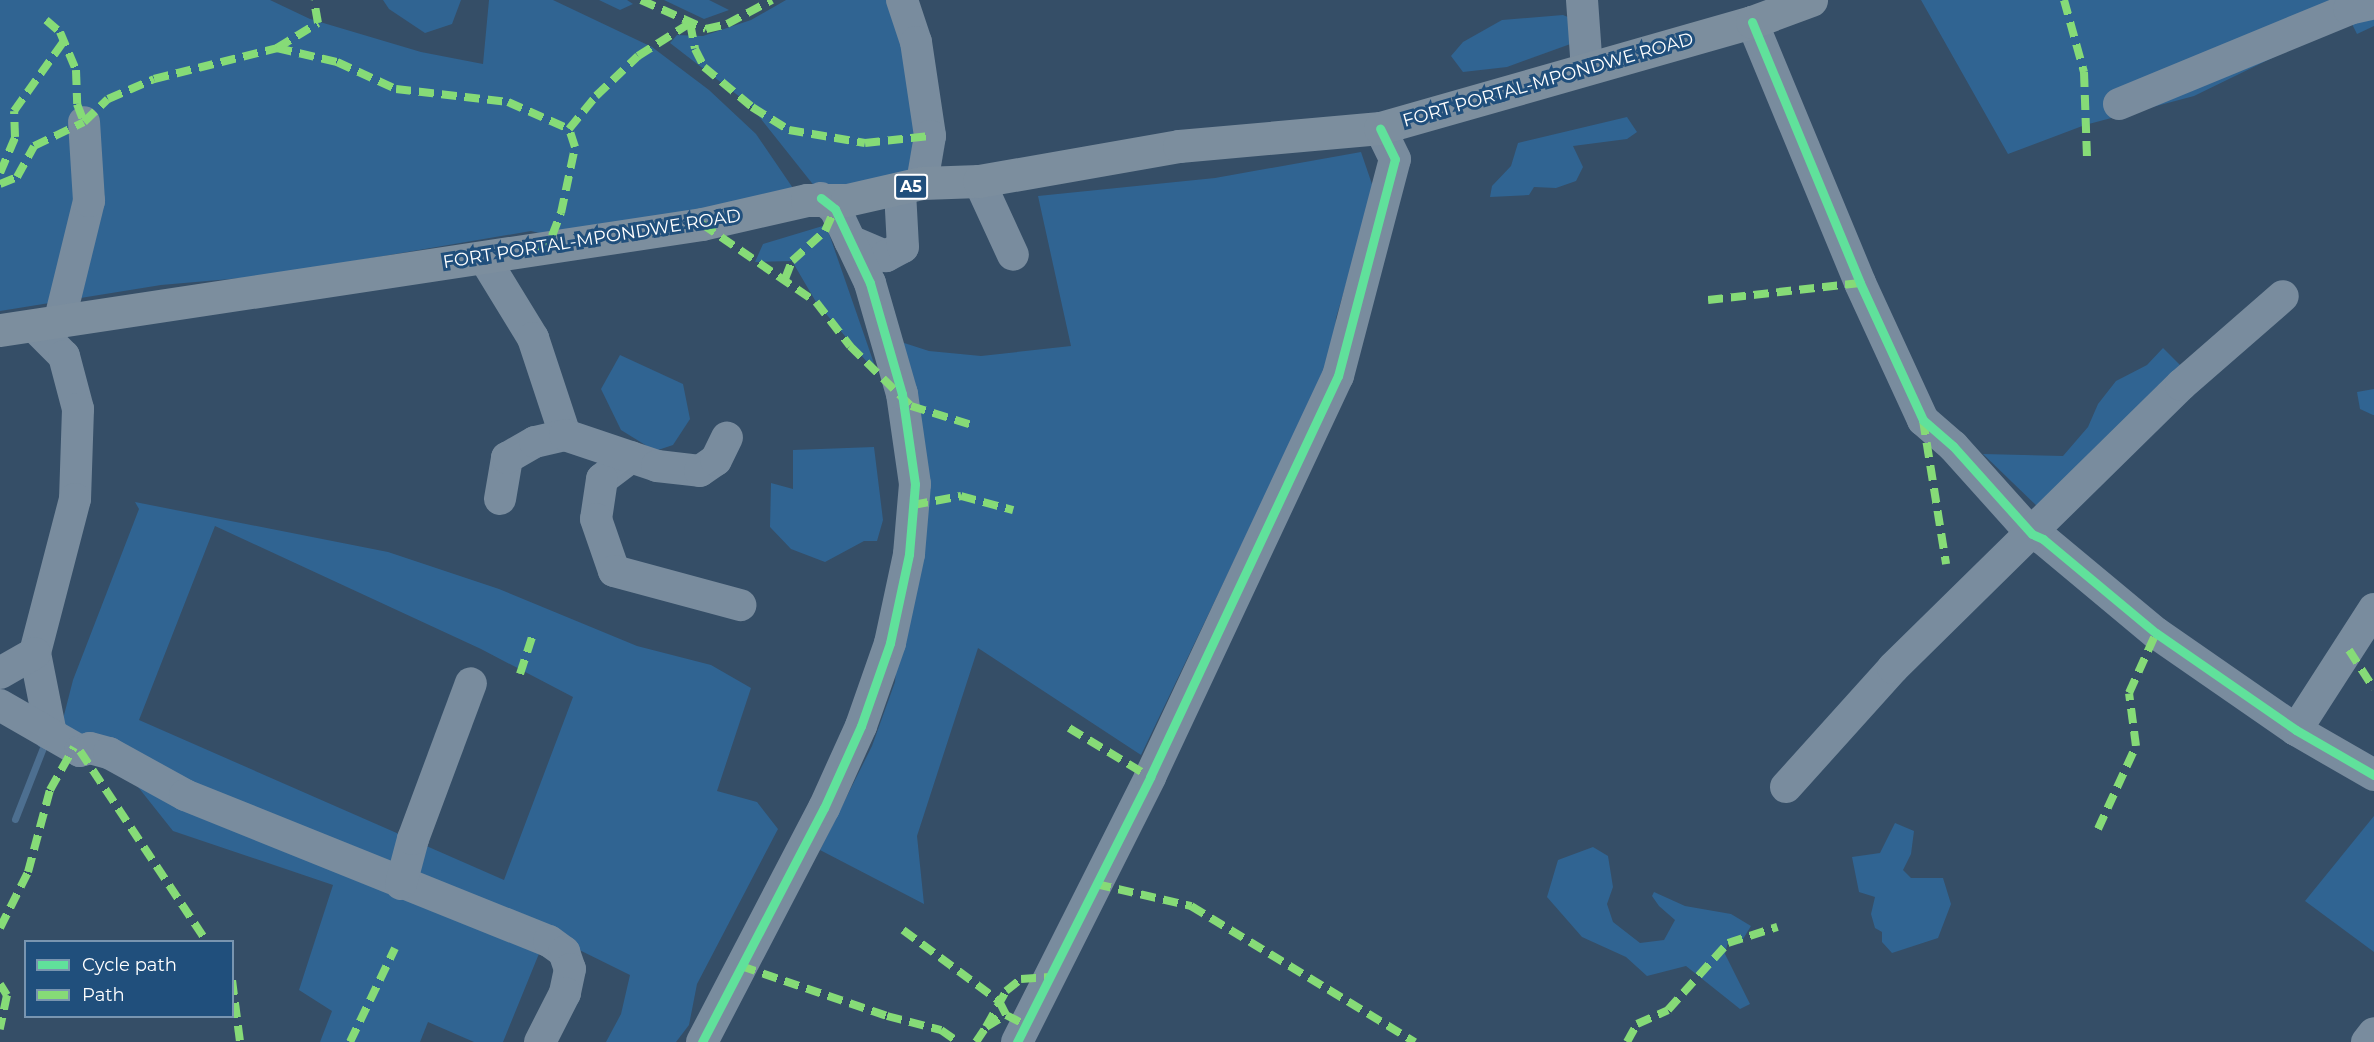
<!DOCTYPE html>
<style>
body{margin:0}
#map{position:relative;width:2374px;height:1042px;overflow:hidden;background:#354e67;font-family:Montserrat,sans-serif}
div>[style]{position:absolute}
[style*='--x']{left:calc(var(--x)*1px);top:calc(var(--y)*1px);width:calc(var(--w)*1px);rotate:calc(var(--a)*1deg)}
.green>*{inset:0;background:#306492}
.stream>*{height:7px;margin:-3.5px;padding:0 3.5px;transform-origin:3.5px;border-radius:3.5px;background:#4d6f90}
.minor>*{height:32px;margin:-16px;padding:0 16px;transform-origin:16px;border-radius:16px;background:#798c9e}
.highway>*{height:33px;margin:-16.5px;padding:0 16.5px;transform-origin:16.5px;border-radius:16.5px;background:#7c8e9e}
.quiet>*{height:8px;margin-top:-4px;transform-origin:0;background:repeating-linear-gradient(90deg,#86db77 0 15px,transparent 0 23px)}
.cycleway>*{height:9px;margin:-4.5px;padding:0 4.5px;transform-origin:4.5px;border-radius:4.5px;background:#60e19b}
span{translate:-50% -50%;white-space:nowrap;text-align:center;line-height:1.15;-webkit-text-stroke:6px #204f7c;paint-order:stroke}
.shield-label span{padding:2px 4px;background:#204f7c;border:2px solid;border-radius:4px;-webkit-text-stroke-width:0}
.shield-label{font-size:16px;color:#fff;font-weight:700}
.street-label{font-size:18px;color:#fff}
.legend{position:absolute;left:24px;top:940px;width:210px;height:78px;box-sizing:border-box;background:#204f7c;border:2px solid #7995b0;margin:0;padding:8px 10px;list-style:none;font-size:18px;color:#fff}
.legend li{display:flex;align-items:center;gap:12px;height:30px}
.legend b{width:30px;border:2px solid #7995b0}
</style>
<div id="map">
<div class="green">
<i style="clip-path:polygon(0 0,270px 0,310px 19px,421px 52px,483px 64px,489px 0,553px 0,652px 47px,709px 90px,756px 134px,799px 197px,552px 236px,531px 231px,266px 276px,161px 285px,0 311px)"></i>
<i style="clip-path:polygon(383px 0,461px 0,452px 24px,425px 33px,389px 9px)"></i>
<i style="clip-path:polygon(599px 0,627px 0,633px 4px,620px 10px)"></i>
<i style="clip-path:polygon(664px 0,709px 0,729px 10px,704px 19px)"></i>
<i style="clip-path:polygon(786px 0,890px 0,931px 166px,823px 197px,749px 104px,670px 43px,677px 35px,703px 36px,751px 20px)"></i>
<i style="clip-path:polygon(1921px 0,2374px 0,2374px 26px,2357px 34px,2350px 20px,2194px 96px,2085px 125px,2008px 154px)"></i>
<i style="clip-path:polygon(1563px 15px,1580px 22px,1576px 42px,1507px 67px,1463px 72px,1451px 56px,1463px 42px,1502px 20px)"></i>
<i style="clip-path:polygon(1627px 117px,1637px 132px,1627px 139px,1573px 146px,1583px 167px,1576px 181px,1556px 188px,1534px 187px,1529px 195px,1490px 197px,1492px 186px,1511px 166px,1518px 143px)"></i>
<i style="clip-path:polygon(1361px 152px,1374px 190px,1336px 318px,1334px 352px,1141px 755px,978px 648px,917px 836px,924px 904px,820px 850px,872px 746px,895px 682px,899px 635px,925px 541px,898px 341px,929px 351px,981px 356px,1071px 346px,1038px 196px,1215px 178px)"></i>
<i style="clip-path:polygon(826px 225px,878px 375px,816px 302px,792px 261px,755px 262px,763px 244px)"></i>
<i style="clip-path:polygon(2163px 348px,2187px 372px,2039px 508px,1983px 454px,2063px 456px,2088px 427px,2098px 404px,2116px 381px,2147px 365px)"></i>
<i style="clip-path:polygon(620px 355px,683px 384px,690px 419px,673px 445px,655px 451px,621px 430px,601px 389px)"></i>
<i style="clip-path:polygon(2374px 389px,2374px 415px,2373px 415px,2360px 409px,2357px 392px)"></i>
<i style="clip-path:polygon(874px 447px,883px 520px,877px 541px,864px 541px,825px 562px,791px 549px,770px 527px,771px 483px,793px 489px,793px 450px)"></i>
<i style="clip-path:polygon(evenodd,135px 502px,388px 552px,499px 589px,637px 646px,711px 665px,751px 688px,717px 791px,757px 802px,778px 829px,697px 984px,689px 1025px,676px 1042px,606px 1042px,621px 1014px,630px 975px,547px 934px,503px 1042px,474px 1042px,428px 1022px,420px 1042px,320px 1042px,332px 1011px,299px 990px,333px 885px,173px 831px,119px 763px,61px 727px,73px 680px,139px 509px,135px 502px,215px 526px,481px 649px,573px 697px,504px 880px,139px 720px,215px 526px)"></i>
<i style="clip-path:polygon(2374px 816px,2374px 952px,2305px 901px)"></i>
<i style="clip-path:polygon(1895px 823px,1914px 831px,1911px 854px,1903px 870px,1911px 878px,1943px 878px,1951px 904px,1938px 938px,1892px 953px,1882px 942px,1882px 932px,1875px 928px,1871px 914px,1875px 897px,1859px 892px,1852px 857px,1880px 853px)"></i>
<i style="clip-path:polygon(1593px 847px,1608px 856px,1613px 887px,1607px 904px,1613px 922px,1640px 943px,1664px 940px,1675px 920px,1659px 906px,1652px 896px,1654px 892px,1685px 906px,1731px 914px,1751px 926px,1740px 944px,1729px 938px,1725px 954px,1750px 1004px,1740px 1009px,1686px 966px,1647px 976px,1626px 957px,1582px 937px,1547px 897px,1558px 860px)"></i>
</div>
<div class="stream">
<i style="--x:15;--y:819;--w:79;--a:-68.6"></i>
<i style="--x:44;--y:745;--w:4;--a:-153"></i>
</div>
<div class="minor">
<i style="--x:902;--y:0;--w:44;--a:71.6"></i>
<i style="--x:916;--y:42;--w:95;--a:81.5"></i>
<i style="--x:930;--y:136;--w:48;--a:99.7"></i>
<i style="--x:1582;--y:0;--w:69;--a:85.9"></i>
<i style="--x:1752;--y:22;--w:282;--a:67.5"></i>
<i style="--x:1860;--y:283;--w:151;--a:65.3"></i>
<i style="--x:1923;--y:420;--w:40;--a:41"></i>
<i style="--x:1953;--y:446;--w:118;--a:48.1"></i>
<i style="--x:2032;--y:534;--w:12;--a:24"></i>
<i style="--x:2043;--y:539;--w:147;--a:39.8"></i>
<i style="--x:2156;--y:633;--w:170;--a:34.7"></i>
<i style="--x:2296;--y:730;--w:90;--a:30"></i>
<i style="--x:2119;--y:104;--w:249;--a:-22.4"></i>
<i style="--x:2349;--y:9;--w:26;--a:-13"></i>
<i style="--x:979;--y:181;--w:81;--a:65.3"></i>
<i style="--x:850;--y:241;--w:39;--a:23"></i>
<i style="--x:886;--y:256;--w:19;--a:-28"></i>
<i style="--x:903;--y:247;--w:56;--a:-93.1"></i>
<i style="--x:484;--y:258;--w:94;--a:58.5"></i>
<i style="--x:533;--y:338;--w:102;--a:71.7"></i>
<i style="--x:59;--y:323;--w:126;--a:-76.2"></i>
<i style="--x:89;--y:201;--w:79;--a:-93.6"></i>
<i style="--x:34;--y:326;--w:42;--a:45"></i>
<i style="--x:64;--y:356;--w:55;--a:75.2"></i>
<i style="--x:78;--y:409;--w:90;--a:91.9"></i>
<i style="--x:75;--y:499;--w:159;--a:104.6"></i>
<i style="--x:35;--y:653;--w:83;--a:78.8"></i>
<i style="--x:631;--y:457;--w:36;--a:143"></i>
<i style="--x:602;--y:479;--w:40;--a:98.5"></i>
<i style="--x:596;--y:519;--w:55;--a:70.9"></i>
<i style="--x:614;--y:571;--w:131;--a:15.1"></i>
<i style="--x:500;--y:499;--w:42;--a:-80.3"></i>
<i style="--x:507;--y:458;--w:32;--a:-30"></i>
<i style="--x:535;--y:442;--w:31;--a:-13"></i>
<i style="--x:565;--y:435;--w:97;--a:18.6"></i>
<i style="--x:657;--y:466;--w:43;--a:6.6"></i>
<i style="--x:700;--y:471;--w:19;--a:-35"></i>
<i style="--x:716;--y:460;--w:25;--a:-64"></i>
<i style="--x:0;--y:673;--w:40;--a:-29.7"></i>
<i style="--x:0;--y:705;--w:92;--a:29.9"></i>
<i style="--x:80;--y:751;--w:10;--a:-17"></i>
<i style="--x:90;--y:748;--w:20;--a:15"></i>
<i style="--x:109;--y:753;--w:87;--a:28.9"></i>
<i style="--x:185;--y:795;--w:392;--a:21.9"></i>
<i style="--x:549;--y:941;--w:19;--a:36"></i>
<i style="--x:564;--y:952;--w:18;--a:71"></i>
<i style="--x:570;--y:969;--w:25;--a:102"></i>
<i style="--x:565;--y:993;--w:55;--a:117"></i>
<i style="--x:2296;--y:730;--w:144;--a:-57.2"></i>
<i style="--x:1786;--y:787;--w:160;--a:-48"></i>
<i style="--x:1893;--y:668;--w:404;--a:-44.5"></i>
<i style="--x:2181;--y:385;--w:135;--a:-41.1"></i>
<i style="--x:401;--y:884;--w:47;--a:-75.1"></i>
<i style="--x:413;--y:839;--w:166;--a:-69.6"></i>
<i style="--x:702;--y:1042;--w:264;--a:-62.5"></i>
<i style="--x:824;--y:808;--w:90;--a:-65.7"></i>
<i style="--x:861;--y:726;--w:88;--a:-70.7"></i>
<i style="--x:890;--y:643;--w:91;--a:-77.9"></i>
<i style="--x:909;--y:554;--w:70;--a:-85.1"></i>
<i style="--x:915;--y:484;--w:91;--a:-98.2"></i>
<i style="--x:902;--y:394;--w:116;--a:-106.1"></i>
<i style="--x:870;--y:283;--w:82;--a:-115.3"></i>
<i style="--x:835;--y:209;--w:18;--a:-142"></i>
<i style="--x:1017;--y:1042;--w:297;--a:-63.3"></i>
<i style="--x:1150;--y:777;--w:443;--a:-64.9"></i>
<i style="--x:1338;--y:376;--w:224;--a:-75.3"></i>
<i style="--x:1395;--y:159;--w:34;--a:-116"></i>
<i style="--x:2367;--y:1042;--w:11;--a:-52"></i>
</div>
<div class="highway">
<i style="--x:0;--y:330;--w:710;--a:-8.59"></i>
<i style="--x:702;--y:224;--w:108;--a:-12.9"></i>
<i style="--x:807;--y:200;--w:40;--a:0"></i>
<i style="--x:847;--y:200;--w:77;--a:-12.8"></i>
<i style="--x:922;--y:183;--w:57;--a:-2"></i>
<i style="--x:979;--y:181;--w:203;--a:-9.9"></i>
<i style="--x:1179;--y:146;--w:202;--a:-5.1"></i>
<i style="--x:1380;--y:128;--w:387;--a:-15.9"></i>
<i style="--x:1752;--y:22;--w:63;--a:-20.4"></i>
</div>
<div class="quiet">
<i style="--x:641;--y:0;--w:71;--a:24"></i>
<i style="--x:706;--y:29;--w:22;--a:-13"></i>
<i style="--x:727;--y:24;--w:51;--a:-28.1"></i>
<i style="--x:2064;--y:0;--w:75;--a:74.5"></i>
<i style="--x:2084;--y:72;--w:85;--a:88"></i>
<i style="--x:46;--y:20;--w:18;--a:41"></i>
<i style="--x:60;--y:32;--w:41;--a:67.2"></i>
<i style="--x:76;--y:70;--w:34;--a:88"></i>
<i style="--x:77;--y:104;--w:19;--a:69"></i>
<i style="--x:277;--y:48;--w:48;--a:-31.4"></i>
<i style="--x:318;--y:23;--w:23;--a:-100"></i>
<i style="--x:0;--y:173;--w:39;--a:-67"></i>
<i style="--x:15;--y:137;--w:26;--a:-92"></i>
<i style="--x:14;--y:111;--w:86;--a:-54.5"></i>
<i style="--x:0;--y:184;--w:18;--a:-22"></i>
<i style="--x:17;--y:177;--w:35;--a:-61"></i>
<i style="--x:34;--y:146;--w:55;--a:-25.6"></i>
<i style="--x:84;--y:122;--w:33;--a:-44"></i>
<i style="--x:108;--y:99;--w:50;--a:-23.5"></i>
<i style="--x:154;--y:79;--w:127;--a:-14.1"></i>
<i style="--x:277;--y:48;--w:62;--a:13.1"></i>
<i style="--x:337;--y:62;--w:65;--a:24.6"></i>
<i style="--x:396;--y:89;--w:113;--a:6.6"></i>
<i style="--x:508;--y:102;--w:67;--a:23.9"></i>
<i style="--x:702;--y:224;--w:138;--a:34.4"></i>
<i style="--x:816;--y:302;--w:56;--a:52.3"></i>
<i style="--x:850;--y:346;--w:86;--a:44.5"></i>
<i style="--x:911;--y:406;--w:67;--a:17.4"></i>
<i style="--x:533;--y:249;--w:23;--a:-34"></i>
<i style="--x:552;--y:236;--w:25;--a:-69"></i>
<i style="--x:561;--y:213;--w:67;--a:-78"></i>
<i style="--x:575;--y:147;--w:19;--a:-108"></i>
<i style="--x:569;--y:129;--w:43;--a:-50.7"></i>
<i style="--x:596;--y:96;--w:58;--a:-43.6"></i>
<i style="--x:638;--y:56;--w:62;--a:-32.4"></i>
<i style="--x:690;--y:23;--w:26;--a:79"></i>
<i style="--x:695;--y:49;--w:20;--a:63"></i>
<i style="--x:704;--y:67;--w:62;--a:39.8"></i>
<i style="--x:752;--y:107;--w:44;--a:31.9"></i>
<i style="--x:789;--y:130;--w:77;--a:9.7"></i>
<i style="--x:865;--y:143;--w:65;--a:-6.1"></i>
<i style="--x:785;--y:279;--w:19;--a:-69"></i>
<i style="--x:792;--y:261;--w:45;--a:-42.3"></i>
<i style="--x:825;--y:231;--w:24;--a:-66"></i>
<i style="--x:1708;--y:300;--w:153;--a:-6.4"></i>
<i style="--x:1923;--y:420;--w:146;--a:80.9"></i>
<i style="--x:913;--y:505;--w:49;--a:-10.6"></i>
<i style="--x:961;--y:496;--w:54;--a:15.1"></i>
<i style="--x:2349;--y:650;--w:46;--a:57.3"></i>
<i style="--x:520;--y:674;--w:39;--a:-72"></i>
<i style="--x:1069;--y:728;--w:95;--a:31.2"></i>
<i style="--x:80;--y:751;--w:229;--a:56.4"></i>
<i style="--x:2098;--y:829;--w:91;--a:-65.4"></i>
<i style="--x:2136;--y:746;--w:53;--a:-97.5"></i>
<i style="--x:2129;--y:693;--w:66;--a:-65.8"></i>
<i style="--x:1096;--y:884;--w:98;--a:13"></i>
<i style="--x:1191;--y:906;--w:262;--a:31.3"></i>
<i style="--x:0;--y:928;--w:63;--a:-63.4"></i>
<i style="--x:28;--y:872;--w:85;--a:-75"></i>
<i style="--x:50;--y:790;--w:49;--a:-60.8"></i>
<i style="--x:903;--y:930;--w:119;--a:36.5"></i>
<i style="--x:999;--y:1001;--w:16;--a:63"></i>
<i style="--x:741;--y:966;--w:154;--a:18.9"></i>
<i style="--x:887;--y:1016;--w:56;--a:14.5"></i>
<i style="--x:941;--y:1030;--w:21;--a:35"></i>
<i style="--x:232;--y:980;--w:63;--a:82.6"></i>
<i style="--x:0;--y:984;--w:13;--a:58"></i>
<i style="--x:7;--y:995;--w:35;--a:102"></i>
<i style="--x:986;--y:1027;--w:41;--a:-60.9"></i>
<i style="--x:1006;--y:991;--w:19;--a:-39"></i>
<i style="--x:1021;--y:979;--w:29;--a:-4"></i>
<i style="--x:350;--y:1042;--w:104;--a:-64.4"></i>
<i style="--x:976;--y:1042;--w:18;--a:-56"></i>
<i style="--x:986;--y:1027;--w:23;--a:-31"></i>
<i style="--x:1006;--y:1015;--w:22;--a:27"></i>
<i style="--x:1627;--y:1042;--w:21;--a:-61"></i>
<i style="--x:1637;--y:1024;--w:34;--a:-24"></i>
<i style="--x:1668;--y:1010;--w:90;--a:-48.2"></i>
<i style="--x:1728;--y:943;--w:52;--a:-18.1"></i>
</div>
<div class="cycleway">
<i style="--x:1752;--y:22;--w:282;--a:67.5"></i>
<i style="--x:1860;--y:283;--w:151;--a:65.3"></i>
<i style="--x:1923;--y:420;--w:40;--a:41"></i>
<i style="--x:1953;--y:446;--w:118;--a:48.1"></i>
<i style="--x:2032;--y:534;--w:12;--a:24"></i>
<i style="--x:2043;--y:539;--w:147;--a:39.8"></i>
<i style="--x:2156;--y:633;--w:170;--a:34.7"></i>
<i style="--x:2296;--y:730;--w:90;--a:30"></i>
<i style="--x:702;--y:1042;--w:264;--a:-62.5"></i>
<i style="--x:824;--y:808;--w:90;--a:-65.7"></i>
<i style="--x:861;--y:726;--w:88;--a:-70.7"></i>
<i style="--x:890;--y:643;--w:91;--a:-77.9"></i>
<i style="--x:909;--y:554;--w:70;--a:-85.1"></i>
<i style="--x:915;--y:484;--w:91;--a:-98.2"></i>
<i style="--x:902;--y:394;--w:116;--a:-106.1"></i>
<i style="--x:870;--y:283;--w:82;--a:-115.3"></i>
<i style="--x:835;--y:209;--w:18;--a:-142"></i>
<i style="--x:1017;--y:1042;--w:297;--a:-63.3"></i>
<i style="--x:1150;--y:777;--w:443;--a:-64.9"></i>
<i style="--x:1338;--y:376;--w:224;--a:-75.3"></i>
<i style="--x:1395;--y:159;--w:34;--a:-116"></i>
</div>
<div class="shield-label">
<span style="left:911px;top:187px">A5</span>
</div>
<div class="street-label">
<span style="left:1548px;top:80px;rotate:-16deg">FORT PORTAL-MPONDWE ROAD</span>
<span style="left:592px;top:239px;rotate:-9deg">FORT PORTAL-MPONDWE ROAD</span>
</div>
<ul class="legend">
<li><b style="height:8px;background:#60e19b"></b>Cycle path</li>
<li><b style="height:8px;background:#86db77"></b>Path</li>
</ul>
</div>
